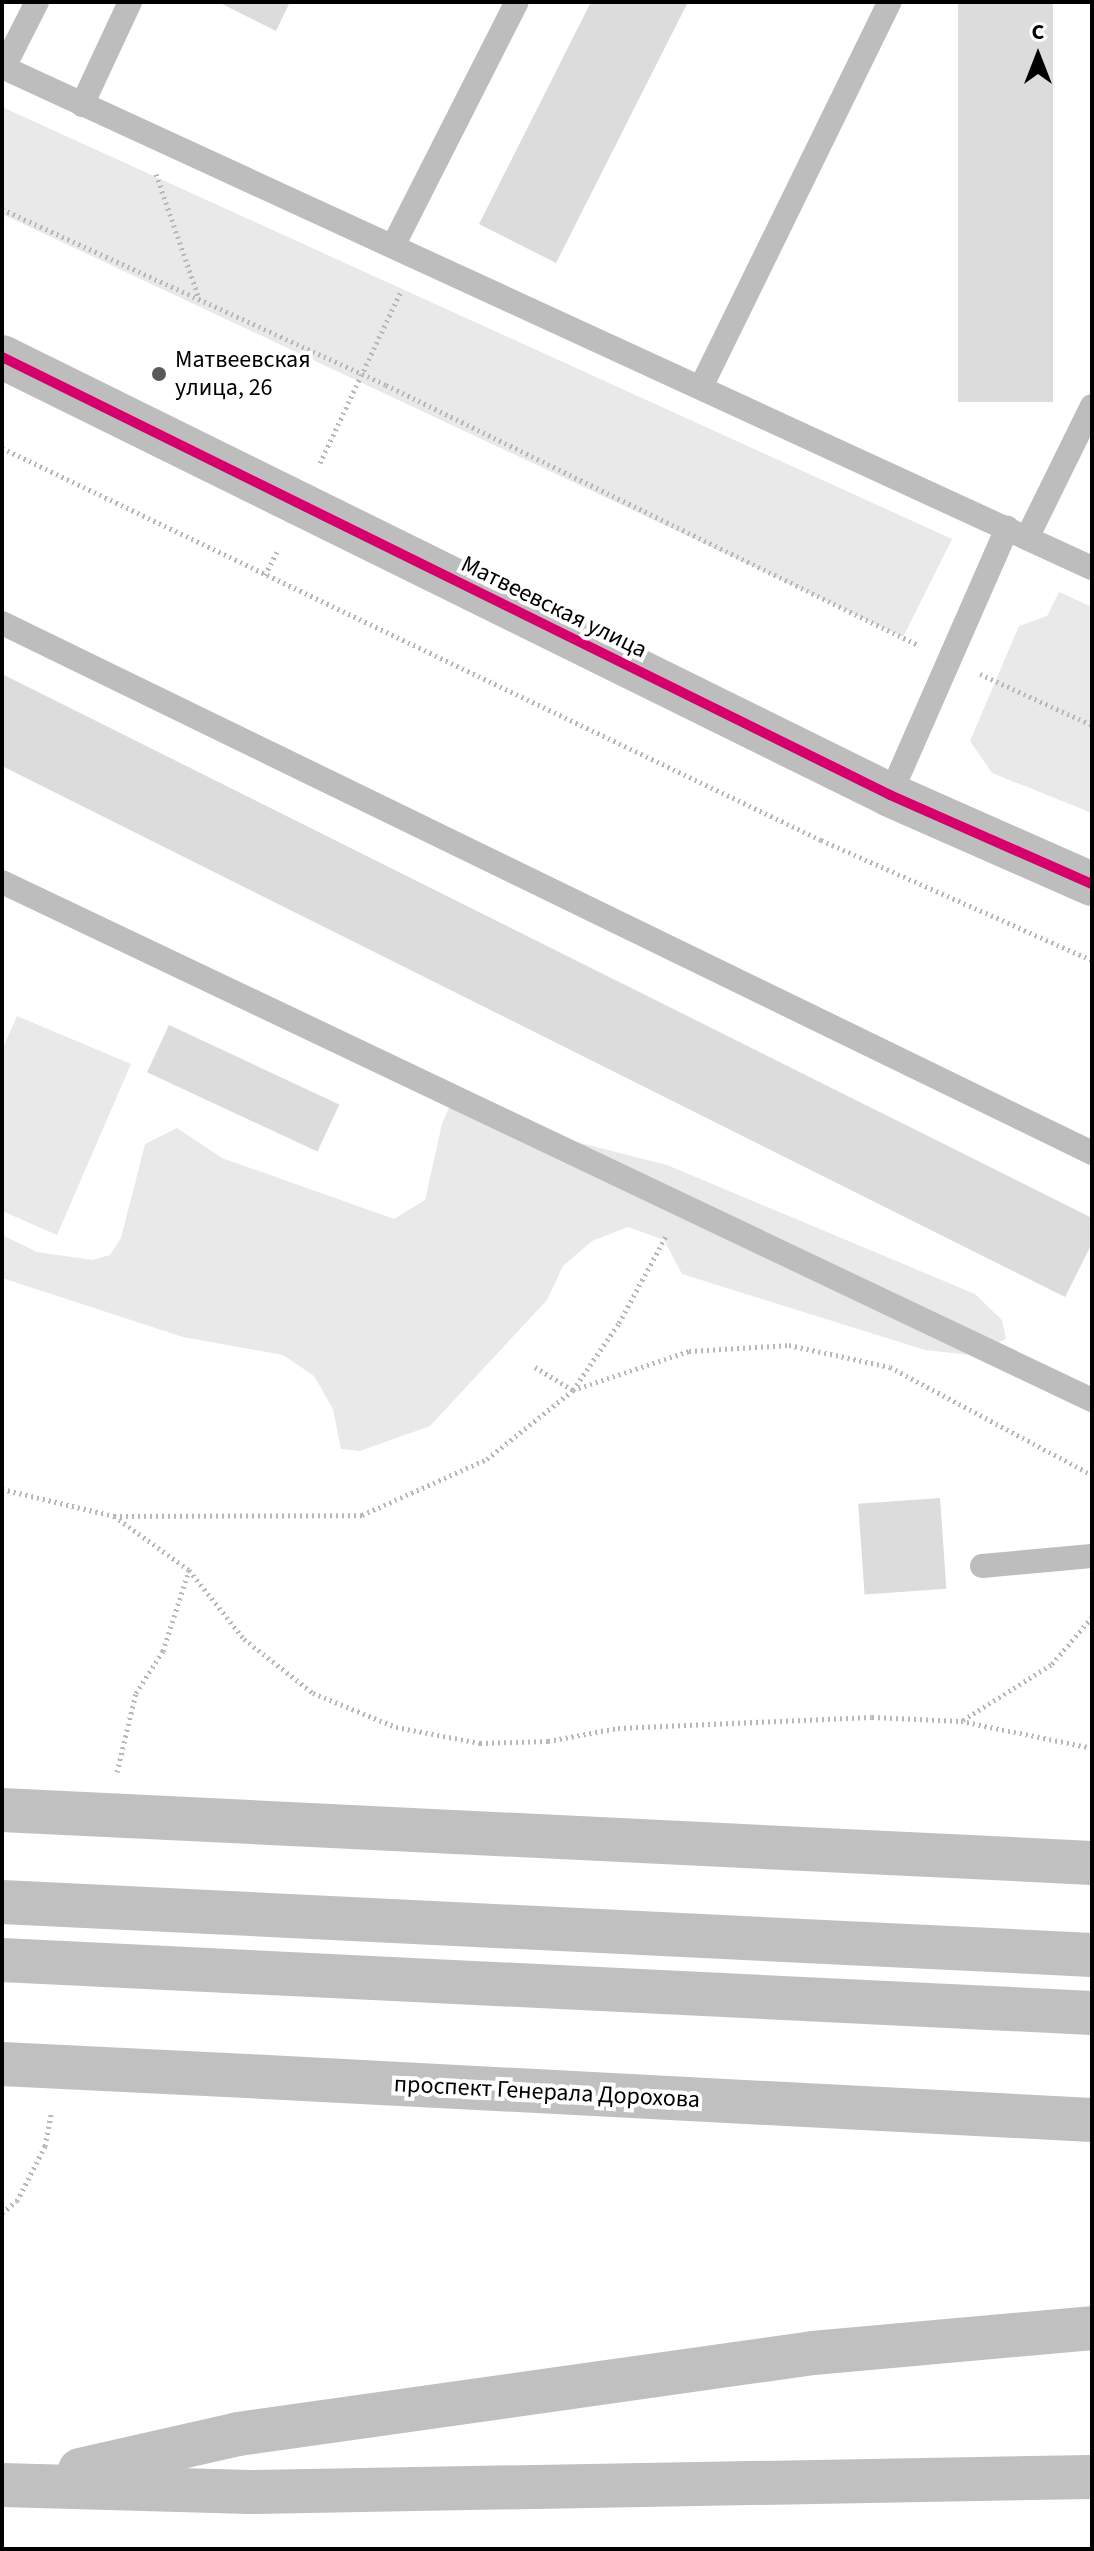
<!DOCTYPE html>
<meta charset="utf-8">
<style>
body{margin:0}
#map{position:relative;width:1094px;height:2551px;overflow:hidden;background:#fff;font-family:"Source Sans 3",sans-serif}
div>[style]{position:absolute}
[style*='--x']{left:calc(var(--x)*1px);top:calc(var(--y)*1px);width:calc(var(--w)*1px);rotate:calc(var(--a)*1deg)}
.green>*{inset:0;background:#e9e9e9}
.building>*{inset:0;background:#dcdcdc;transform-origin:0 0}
.path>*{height:5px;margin-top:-2.5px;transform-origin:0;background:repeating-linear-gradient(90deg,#b8b8b8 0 2px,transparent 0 6px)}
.service>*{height:24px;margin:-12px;padding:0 12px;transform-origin:12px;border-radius:12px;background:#bdbdbd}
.tertiary>*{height:44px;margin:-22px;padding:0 22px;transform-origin:22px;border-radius:22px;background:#bdbdbd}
.secondary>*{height:44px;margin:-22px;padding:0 22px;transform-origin:22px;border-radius:22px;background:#c0c0c0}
.secondary-bridge>*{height:44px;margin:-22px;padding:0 22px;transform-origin:22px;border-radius:22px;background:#c0c0c0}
.cycleway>*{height:10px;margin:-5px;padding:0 5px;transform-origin:5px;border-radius:5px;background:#d6006c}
.dots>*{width:22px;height:22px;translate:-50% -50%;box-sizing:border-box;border:4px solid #fff;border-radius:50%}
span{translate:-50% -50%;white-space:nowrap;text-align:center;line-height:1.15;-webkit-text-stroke:8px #fff;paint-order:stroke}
.poi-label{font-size:24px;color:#000}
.left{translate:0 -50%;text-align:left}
.street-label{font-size:24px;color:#000}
.frame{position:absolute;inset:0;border:4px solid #000;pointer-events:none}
.north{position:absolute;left:998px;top:16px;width:80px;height:80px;-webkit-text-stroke:6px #fff;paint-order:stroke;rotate:0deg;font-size:22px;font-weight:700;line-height:32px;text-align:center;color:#000}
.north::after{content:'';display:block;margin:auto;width:28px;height:36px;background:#000;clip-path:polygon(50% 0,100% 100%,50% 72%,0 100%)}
</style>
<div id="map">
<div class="green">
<i style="clip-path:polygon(2px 107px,952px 539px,903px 637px,2px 214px)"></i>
<i style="clip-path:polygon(1059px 592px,1092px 607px,1092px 813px,992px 773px,970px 741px,1019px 626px,1047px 616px)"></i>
<i style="clip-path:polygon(17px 1016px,131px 1064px,57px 1235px,2px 1211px,2px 1050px)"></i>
<i style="clip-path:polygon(457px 1089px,541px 1133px,667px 1165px,975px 1294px,1002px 1320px,1006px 1339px,971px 1355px,925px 1350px,682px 1274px,664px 1240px,628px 1227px,592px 1241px,563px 1266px,547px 1300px,430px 1426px,360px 1451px,341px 1449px,333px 1409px,314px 1376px,283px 1355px,183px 1337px,2px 1278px,2px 1235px,37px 1252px,92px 1260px,110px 1255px,121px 1238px,145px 1144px,177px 1128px,222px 1158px,394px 1219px,425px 1200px,442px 1124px)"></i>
</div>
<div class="building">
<i style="clip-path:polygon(218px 2px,290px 2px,276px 31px)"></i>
<i style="clip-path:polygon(591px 2px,688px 2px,556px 263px,479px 224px)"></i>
<i style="left:958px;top:2px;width:95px;height:400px"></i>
<i style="clip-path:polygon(2px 674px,1092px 1218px,1092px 1243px,1065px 1297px,2px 766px)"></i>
<i style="left:169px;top:1025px;width:188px;height:52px;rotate:25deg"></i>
<i style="left:940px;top:1498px;width:91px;height:82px;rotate:86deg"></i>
</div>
<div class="path">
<i style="--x:156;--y:174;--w:131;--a:70.9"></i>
<i style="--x:2;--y:209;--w:422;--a:24.6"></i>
<i style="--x:386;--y:385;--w:594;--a:26.05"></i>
<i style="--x:2;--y:448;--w:908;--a:25.58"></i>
<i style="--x:821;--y:840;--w:296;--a:23.9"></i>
<i style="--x:320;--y:463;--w:190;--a:-64.8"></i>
<i style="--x:265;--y:575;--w:28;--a:-63"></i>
<i style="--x:980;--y:674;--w:123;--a:24.5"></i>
<i style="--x:535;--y:1367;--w:44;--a:31.2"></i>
<i style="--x:573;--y:1390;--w:122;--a:-18.6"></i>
<i style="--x:689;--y:1351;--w:100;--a:-3.4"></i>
<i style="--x:789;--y:1345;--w:103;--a:12.3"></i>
<i style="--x:890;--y:1367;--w:229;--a:28.1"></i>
<i style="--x:2;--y:1489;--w:115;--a:13.6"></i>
<i style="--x:114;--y:1516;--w:248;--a:-0.2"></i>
<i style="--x:362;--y:1515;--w:137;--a:-24.1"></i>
<i style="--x:487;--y:1459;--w:110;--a:-38.7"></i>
<i style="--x:573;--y:1390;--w:81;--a:-55.5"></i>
<i style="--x:619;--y:1323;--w:99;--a:-61.6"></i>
<i style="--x:114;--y:1516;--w:92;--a:35.8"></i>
<i style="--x:189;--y:1570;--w:88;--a:51.4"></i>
<i style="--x:244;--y:1639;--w:88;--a:38"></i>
<i style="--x:313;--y:1693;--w:90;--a:22.3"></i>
<i style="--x:396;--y:1727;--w:86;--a:10.8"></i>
<i style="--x:480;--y:1743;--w:68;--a:-1.7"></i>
<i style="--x:548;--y:1741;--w:71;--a:-10.5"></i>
<i style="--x:618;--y:1728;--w:254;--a:-2.5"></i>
<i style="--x:872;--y:1717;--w:89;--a:2.6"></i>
<i style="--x:961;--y:1721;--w:134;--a:11.6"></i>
<i style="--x:963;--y:1720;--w:105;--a:-32.2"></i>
<i style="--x:1052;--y:1664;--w:62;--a:-49.6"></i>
<i style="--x:117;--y:1772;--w:81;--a:-76.5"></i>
<i style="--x:136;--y:1693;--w:50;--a:-57.3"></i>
<i style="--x:163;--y:1651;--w:85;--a:-72.2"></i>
<i style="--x:2;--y:2213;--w:19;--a:-39"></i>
<i style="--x:17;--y:2201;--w:62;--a:-63"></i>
<i style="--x:45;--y:2146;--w:36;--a:-79"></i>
</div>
<div class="service">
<i style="--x:2;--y:67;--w:1200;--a:24.69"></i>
<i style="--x:4;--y:67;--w:73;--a:-63.1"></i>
<i style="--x:82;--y:105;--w:114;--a:-65"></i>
<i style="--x:394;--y:244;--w:271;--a:-63.1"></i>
<i style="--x:701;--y:387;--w:429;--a:-63.9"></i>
<i style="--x:1027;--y:538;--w:147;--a:-63.8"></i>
<i style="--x:2;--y:623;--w:1212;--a:25.93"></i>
<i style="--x:890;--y:795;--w:292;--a:-66.3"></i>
<i style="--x:2;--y:882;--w:1207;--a:25.42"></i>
<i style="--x:982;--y:1566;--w:110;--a:-5.2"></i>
</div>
<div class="tertiary">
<i style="--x:2;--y:357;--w:990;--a:26.25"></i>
<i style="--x:890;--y:795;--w:221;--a:23.8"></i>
</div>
<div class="secondary">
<i style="--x:2;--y:1810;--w:1091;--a:2.78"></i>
<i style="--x:228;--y:1971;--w:865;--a:2.78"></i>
<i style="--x:247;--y:2076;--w:846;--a:2.98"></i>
<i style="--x:80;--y:2470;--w:162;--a:-12.8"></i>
<i style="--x:238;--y:2434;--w:581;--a:-8.02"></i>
<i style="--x:813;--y:2353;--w:280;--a:-5.1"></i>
<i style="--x:2;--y:2485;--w:248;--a:1.6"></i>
<i style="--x:250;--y:2492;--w:842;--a:-1.02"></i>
</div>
<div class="secondary-bridge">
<i style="--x:2;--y:1902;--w:1091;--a:2.78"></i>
<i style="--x:2;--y:1960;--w:226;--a:2.8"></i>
<i style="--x:2;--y:2064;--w:245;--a:2.8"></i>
</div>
<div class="cycleway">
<i style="--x:2;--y:357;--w:990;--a:26.25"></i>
<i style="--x:890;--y:795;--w:221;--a:23.8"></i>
</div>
<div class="dots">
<i style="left:159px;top:374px;background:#595959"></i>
</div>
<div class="poi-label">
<span class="left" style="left:175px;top:374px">Матвеевская<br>улица, 26</span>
</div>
<div class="street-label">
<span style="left:554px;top:607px;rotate:26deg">Матвеевская улица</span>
<span style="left:547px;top:2092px;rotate:3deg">проспект Генерала Дорохова</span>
</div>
<div class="frame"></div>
<div class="north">С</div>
</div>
